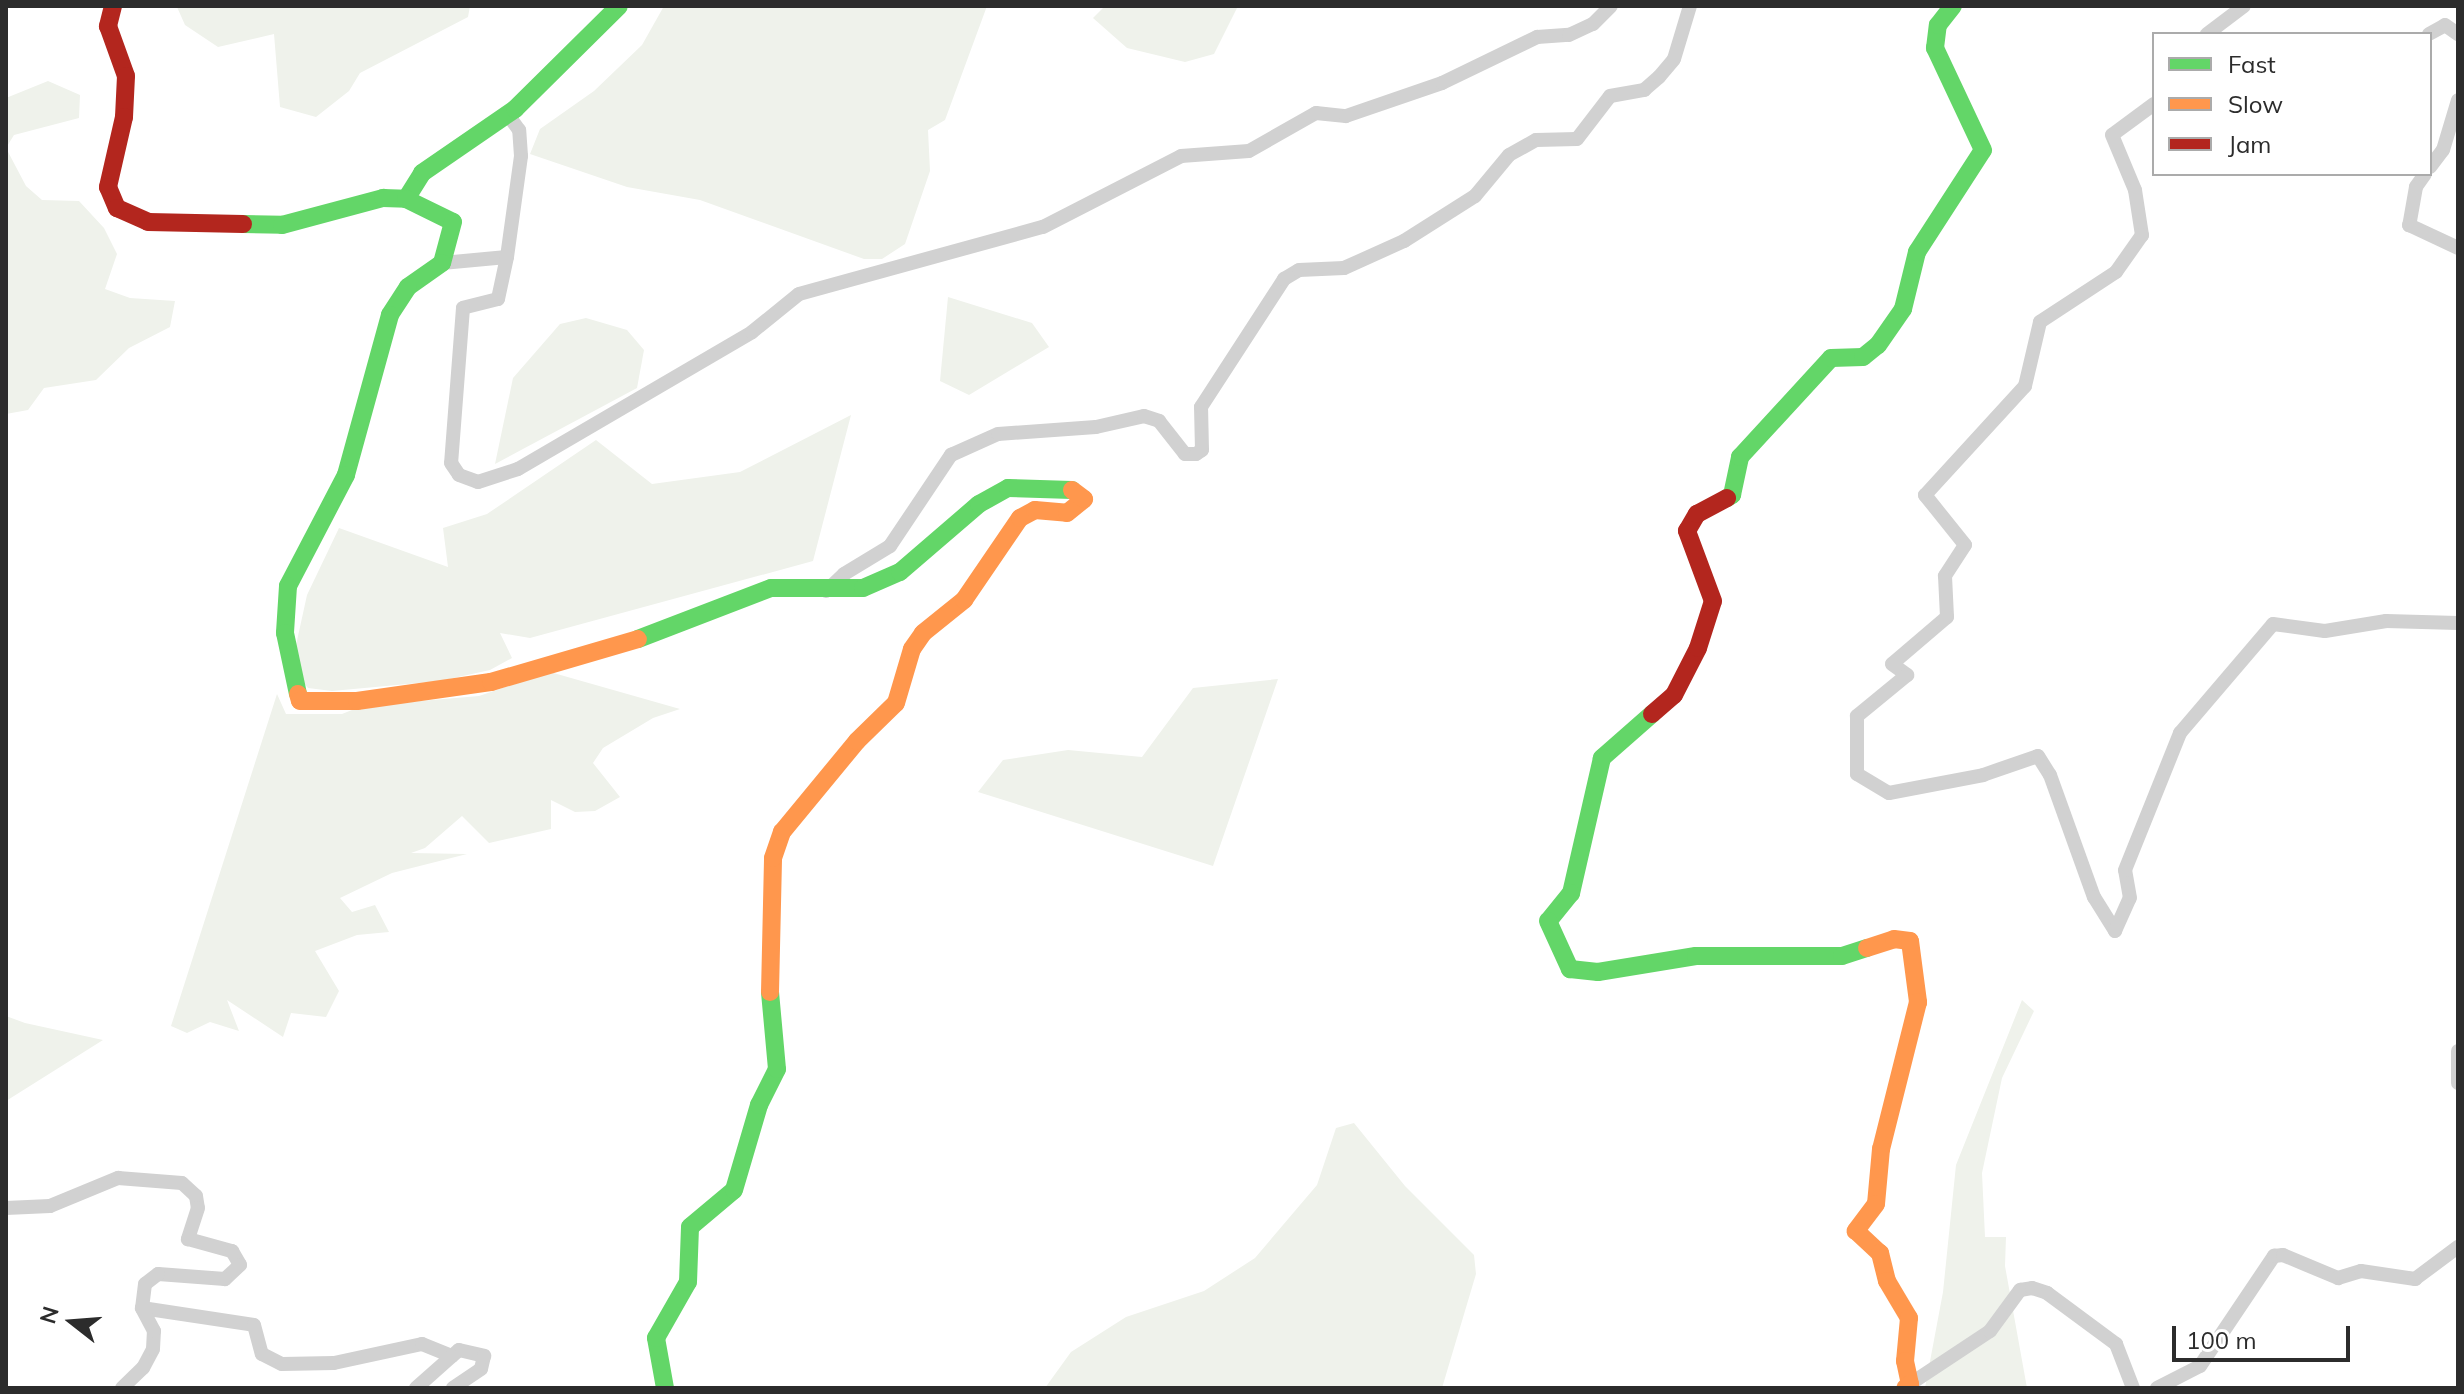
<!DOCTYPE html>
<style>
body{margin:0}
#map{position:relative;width:2464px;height:1394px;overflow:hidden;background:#fff;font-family:Mulish,sans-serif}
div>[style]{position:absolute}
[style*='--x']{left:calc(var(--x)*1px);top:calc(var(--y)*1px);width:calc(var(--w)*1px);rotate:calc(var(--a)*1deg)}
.green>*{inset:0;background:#eff2eb}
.street>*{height:14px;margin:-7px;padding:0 7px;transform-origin:7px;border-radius:7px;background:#d1d1d1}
.fast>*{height:18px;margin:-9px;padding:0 9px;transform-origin:9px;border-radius:9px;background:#63d668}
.slow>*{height:18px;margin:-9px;padding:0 9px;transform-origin:9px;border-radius:9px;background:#ff974d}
.jam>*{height:18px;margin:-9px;padding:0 9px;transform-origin:9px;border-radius:9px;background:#b3261e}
span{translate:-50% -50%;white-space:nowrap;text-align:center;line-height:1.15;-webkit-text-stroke:8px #fff;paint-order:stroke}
.frame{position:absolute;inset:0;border:8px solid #2c2c2c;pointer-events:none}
.legend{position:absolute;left:2152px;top:32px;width:280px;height:144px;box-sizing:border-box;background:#fff;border:2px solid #ababab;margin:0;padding:10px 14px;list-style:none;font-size:24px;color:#2c2c2c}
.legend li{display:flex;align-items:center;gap:16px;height:40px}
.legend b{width:40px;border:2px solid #ababab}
.north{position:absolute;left:32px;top:1282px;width:80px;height:80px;-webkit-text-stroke:6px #fff;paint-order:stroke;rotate:287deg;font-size:22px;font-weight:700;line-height:32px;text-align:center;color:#2c2c2c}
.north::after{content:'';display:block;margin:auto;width:28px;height:36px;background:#2c2c2c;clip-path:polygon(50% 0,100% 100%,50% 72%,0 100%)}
.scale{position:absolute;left:2172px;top:1326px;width:178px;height:36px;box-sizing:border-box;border:4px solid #2c2c2c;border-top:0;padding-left:10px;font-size:24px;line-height:28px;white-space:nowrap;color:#2c2c2c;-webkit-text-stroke:6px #fff;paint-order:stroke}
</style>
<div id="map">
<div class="green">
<i style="clip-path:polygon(470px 6px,468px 17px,360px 73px,349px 91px,316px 117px,280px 107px,274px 34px,218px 47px,185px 25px,177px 7px)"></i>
<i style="clip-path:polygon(664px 6px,987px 6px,945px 120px,928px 130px,930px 171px,905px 244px,882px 259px,864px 259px,700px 200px,627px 187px,530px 154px,540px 129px,594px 91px,642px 45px)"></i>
<i style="clip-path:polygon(1105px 6px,1238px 6px,1214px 54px,1185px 62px,1127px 48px,1093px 18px)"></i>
<i style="clip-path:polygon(48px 81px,80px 95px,79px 118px,14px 135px,6px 148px,6px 98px)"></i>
<i style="clip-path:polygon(6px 148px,26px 186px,42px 200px,79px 201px,104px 228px,117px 254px,105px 289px,130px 298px,175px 301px,170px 327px,129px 348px,96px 380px,44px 388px,28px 410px,6px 414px)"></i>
<i style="clip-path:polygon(948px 297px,1032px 323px,1049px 347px,969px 395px,940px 381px)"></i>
<i style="clip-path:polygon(586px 318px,627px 330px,644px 350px,637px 388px,495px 464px,513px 378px,560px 324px)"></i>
<i style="clip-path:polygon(851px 415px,813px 561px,530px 638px,500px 633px,512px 658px,490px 670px,440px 681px,332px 691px,308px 688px,291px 668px,307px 595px,339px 528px,448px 567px,443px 528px,487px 514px,596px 440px,652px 484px,740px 472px)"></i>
<i style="clip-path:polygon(550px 672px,680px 709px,653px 718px,603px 748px,593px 763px,620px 797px,595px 811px,575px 812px,551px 800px,551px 829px,489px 843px,462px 816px,425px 848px,411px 853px,467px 854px,392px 873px,340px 898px,352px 912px,375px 905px,389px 932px,357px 935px,315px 951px,339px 991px,326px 1017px,291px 1013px,283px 1037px,227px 1000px,239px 1031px,210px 1022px,187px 1033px,171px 1026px,277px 694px,286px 714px,342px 714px,362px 706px,479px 696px)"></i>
<i style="clip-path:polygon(1278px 679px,1213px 866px,978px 792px,1003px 760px,1068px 750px,1142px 757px,1193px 688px)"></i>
<i style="clip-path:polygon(2022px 1000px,2034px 1011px,2002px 1078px,1982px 1173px,1985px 1237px,2006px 1237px,2005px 1266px,2027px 1388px,1925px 1388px,1943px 1292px,1956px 1165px)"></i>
<i style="clip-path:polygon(6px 1016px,25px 1023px,103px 1040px,6px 1101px)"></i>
<i style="clip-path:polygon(1354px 1123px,1405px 1186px,1474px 1255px,1476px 1274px,1442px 1388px,1045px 1388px,1071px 1352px,1126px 1317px,1204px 1291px,1255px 1258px,1317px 1185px,1336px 1128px)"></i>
</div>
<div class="street">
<i style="--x:2207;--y:34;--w:46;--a:-37.1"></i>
<i style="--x:2429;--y:34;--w:18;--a:-29"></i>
<i style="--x:2445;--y:25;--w:16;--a:35"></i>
<i style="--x:2154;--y:104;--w:52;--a:143.6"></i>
<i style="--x:2112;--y:135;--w:60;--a:67.3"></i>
<i style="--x:2135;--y:190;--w:46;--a:81.2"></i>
<i style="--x:2142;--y:235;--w:45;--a:125.1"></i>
<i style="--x:2116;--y:272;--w:91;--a:146.7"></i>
<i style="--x:2040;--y:322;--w:66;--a:103.2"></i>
<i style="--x:2025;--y:386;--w:148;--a:132.5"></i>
<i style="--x:1925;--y:495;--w:64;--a:51.3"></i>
<i style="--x:1965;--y:545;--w:37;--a:123"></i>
<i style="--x:1945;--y:576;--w:41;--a:87.2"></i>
<i style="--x:1947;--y:617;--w:72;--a:139.5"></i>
<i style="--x:1892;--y:664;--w:19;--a:36"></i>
<i style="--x:1907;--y:675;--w:65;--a:140.6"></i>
<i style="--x:1857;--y:716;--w:58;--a:90"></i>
<i style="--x:1857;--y:774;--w:37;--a:31"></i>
<i style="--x:1889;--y:793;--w:96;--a:-10.8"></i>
<i style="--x:1983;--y:775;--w:58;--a:-19.1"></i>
<i style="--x:2038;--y:756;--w:22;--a:58"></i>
<i style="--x:2050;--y:775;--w:130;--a:70.2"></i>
<i style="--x:2094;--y:897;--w:40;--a:58"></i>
<i style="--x:2115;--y:931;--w:36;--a:-66"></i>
<i style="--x:2130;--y:898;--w:28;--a:-100"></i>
<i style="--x:2125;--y:870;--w:148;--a:-68.1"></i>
<i style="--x:2180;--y:733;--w:143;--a:-49.5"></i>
<i style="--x:2273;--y:624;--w:52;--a:7.7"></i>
<i style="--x:2325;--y:631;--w:62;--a:-9.3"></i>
<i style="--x:2386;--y:621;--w:72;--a:1.6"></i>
<i style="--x:2430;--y:167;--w:21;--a:-53"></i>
<i style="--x:2443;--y:150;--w:52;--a:-73.3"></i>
<i style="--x:2425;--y:174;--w:16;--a:125"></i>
<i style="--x:2416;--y:187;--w:39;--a:100"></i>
<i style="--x:2409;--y:225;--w:54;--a:25.1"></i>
<i style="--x:507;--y:257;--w:102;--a:-82.1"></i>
<i style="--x:521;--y:156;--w:26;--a:-94"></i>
<i style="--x:519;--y:130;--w:19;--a:-126"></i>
<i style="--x:442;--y:263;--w:65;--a:-5.3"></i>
<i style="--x:507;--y:257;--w:43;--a:102.1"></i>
<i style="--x:498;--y:299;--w:36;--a:166"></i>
<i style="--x:463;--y:308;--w:155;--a:94.4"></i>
<i style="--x:451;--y:463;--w:14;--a:56"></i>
<i style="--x:459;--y:475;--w:20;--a:20"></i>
<i style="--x:478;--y:482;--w:42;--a:-18"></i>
<i style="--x:518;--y:469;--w:271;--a:-30.3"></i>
<i style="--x:752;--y:332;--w:60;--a:-39"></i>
<i style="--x:799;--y:294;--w:253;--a:-15.4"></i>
<i style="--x:1043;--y:227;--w:155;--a:-27.2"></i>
<i style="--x:1181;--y:156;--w:68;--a:-4.2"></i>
<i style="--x:1249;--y:151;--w:77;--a:-29.6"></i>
<i style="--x:1316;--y:113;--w:30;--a:6"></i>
<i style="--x:1346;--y:116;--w:102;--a:-19"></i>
<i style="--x:1442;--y:83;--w:106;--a:-25.8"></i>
<i style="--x:1537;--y:37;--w:32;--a:-4"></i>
<i style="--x:1569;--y:35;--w:26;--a:-25"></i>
<i style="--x:1593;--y:24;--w:25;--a:-45"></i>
<i style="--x:826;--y:591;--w:25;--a:-43"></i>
<i style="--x:844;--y:574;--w:54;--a:-31.3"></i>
<i style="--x:890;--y:546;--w:110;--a:-56.2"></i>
<i style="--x:951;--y:455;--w:51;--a:-24.1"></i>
<i style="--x:998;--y:434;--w:98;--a:-4.1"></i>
<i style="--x:1096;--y:427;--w:49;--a:-12.9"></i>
<i style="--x:1144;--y:416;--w:16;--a:18"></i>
<i style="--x:1159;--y:421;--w:42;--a:51.8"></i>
<i style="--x:1185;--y:454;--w:11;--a:0"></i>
<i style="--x:1196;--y:454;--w:7;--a:-34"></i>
<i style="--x:1202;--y:450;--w:43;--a:-91.3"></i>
<i style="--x:1201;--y:407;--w:153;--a:-57"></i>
<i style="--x:1284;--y:279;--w:17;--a:-31"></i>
<i style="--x:1299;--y:270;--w:45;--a:-2.5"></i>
<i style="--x:1344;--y:268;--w:66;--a:-24.2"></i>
<i style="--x:1404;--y:241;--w:84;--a:-32.4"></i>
<i style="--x:1475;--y:196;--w:53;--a:-50.3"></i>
<i style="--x:1509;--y:155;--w:31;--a:-29"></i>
<i style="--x:1536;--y:140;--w:41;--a:-1.4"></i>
<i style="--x:1577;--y:139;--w:54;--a:-52.5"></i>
<i style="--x:1610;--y:96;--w:35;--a:-10"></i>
<i style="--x:1644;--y:90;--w:20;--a:-41"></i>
<i style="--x:1659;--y:77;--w:23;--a:-50"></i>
<i style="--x:1674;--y:59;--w:55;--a:-73.2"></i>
<i style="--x:2458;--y:1051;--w:32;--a:90"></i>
<i style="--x:6;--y:1208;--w:44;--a:-2.6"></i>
<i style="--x:50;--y:1206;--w:74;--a:-22.4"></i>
<i style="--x:118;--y:1178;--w:64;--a:4.5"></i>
<i style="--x:182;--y:1183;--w:19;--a:43"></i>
<i style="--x:196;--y:1196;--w:12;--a:81"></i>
<i style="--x:198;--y:1208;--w:33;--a:108"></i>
<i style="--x:188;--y:1239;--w:46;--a:15.3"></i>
<i style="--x:232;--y:1251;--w:16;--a:60"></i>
<i style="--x:240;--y:1265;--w:21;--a:137"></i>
<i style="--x:225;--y:1279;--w:67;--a:-175.7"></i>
<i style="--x:158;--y:1274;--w:16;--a:142"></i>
<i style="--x:145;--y:1284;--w:24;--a:97"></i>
<i style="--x:142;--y:1308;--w:113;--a:8.6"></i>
<i style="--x:254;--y:1325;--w:30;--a:75"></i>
<i style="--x:262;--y:1354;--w:22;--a:27"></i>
<i style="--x:282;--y:1364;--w:52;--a:-1.1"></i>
<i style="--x:334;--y:1363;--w:90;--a:-12.2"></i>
<i style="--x:422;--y:1344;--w:32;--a:22"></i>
<i style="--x:452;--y:1356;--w:9;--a:-41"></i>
<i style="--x:459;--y:1350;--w:26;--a:13"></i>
<i style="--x:484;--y:1356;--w:13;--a:103"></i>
<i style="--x:481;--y:1369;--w:34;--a:146"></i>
<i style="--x:1910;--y:1384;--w:96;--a:-33.5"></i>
<i style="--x:1990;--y:1331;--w:51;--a:-53.8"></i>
<i style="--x:2020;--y:1290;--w:12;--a:-9"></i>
<i style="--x:2032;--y:1288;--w:16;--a:18"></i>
<i style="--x:2047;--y:1293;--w:86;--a:36.5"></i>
<i style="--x:2116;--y:1344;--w:47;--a:68.9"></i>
<i style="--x:122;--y:1388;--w:29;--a:-44"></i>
<i style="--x:143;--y:1368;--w:21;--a:-62"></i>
<i style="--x:153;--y:1349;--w:18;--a:-87"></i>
<i style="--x:154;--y:1331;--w:26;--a:-118"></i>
<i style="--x:416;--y:1388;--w:48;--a:-41.6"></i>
<i style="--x:2157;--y:1388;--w:48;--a:-27.1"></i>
<i style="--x:2200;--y:1366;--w:133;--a:-56.1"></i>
<i style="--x:2274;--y:1256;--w:9;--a:-6"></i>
<i style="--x:2283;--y:1255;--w:60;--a:22.7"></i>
<i style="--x:2338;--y:1278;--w:24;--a:-17"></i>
<i style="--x:2361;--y:1271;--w:55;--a:8.4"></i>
<i style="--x:2415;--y:1279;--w:54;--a:-36.7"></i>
</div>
<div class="fast">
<i style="--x:406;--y:199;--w:31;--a:-58"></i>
<i style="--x:422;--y:173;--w:113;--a:-34.5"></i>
<i style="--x:515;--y:109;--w:146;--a:-44.7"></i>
<i style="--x:243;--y:224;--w:39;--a:1"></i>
<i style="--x:282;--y:225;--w:105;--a:-15"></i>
<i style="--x:383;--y:198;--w:23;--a:2"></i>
<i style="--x:406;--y:199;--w:52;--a:26.1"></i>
<i style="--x:453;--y:222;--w:42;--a:105"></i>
<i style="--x:442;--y:263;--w:42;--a:144.8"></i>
<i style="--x:408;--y:287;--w:33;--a:123"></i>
<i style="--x:390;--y:315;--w:166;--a:105.4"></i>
<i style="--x:346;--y:475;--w:125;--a:117.6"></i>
<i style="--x:288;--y:586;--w:47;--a:93.7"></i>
<i style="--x:285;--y:633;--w:62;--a:78"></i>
<i style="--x:1727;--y:498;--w:6;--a:-31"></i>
<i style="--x:1732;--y:495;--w:39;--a:-78"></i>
<i style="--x:1740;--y:457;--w:134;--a:-47.4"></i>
<i style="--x:1831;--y:358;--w:32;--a:-2"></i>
<i style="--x:1863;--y:357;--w:19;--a:-39"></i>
<i style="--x:1878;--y:345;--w:44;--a:-55.2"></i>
<i style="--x:1903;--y:309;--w:59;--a:-76.2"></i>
<i style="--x:1917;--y:252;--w:121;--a:-57.1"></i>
<i style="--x:1983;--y:150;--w:113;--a:-115.2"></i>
<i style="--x:1935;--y:48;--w:23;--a:-83"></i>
<i style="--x:1938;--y:25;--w:24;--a:-52"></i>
<i style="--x:638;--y:639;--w:142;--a:-21"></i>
<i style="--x:771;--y:588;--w:92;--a:0"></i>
<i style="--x:863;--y:588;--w:40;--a:-23.4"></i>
<i style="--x:900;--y:572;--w:104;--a:-40.7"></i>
<i style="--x:979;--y:504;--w:33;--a:-29"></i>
<i style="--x:1008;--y:488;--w:64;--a:1.8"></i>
<i style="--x:1652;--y:714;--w:67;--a:138.7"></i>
<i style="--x:1602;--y:758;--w:139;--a:102.9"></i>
<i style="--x:1571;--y:893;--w:36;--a:129"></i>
<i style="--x:1548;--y:921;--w:53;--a:65.4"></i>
<i style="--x:1570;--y:969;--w:28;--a:6"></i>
<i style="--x:1598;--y:972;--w:99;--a:-9.3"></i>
<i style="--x:1696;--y:956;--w:146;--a:0"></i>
<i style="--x:1842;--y:956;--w:26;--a:-18"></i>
<i style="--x:665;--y:1388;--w:51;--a:-100.2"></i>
<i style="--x:656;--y:1338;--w:64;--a:-60.3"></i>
<i style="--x:688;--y:1282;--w:55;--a:-87.9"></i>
<i style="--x:690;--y:1227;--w:57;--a:-40.1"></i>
<i style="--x:734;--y:1190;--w:89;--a:-73.6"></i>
<i style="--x:759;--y:1105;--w:40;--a:-63.4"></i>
<i style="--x:777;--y:1069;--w:77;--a:-95.2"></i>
</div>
<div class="slow">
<i style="--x:298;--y:694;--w:7;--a:74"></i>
<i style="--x:300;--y:701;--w:57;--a:0"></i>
<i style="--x:357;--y:701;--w:135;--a:-8.1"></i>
<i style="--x:491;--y:682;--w:153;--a:-16.3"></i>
<i style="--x:1867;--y:948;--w:28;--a:-18"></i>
<i style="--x:1894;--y:939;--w:16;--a:7"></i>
<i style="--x:1910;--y:941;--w:62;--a:82.5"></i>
<i style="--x:1918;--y:1002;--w:152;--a:104.1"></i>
<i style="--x:1881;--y:1149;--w:55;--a:95.2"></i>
<i style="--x:1876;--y:1204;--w:34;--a:127"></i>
<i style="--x:1856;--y:1231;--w:33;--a:43"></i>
<i style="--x:1880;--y:1253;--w:29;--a:76"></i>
<i style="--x:1887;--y:1281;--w:43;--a:59.3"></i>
<i style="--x:1909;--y:1318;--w:43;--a:95.3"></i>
<i style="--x:1905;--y:1361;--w:24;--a:78"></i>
<i style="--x:1910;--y:1384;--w:6;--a:141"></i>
<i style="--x:770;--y:992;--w:134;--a:-88.7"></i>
<i style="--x:773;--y:858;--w:28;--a:-71"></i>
<i style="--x:782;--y:832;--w:118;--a:-50.5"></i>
<i style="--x:857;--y:741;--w:54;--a:-44.3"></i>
<i style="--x:896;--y:703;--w:56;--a:-73.5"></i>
<i style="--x:912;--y:649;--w:19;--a:-55"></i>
<i style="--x:923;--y:633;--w:53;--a:-38.8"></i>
<i style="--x:964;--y:600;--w:99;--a:-55.7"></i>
<i style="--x:1020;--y:518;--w:17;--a:-28"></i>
<i style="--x:1035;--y:510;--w:32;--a:5"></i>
<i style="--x:1067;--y:513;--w:22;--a:-39"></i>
<i style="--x:1084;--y:499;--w:15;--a:-143"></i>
</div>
<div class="jam">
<i style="--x:113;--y:6;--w:21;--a:104"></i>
<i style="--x:108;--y:26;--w:53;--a:70.2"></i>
<i style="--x:126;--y:76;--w:41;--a:92.8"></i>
<i style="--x:124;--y:117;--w:72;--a:102.9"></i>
<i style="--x:108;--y:187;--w:23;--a:67"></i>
<i style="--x:117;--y:208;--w:34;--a:24"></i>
<i style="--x:148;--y:222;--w:95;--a:1.2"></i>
<i style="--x:1652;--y:714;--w:29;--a:-41"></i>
<i style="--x:1674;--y:695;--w:53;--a:-62.9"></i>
<i style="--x:1698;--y:648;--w:49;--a:-72.3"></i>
<i style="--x:1713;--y:601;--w:75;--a:-110.4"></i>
<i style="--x:1687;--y:531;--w:20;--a:-60"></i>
<i style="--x:1697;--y:514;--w:34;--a:-28"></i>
</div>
<div class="frame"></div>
<ul class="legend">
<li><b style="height:10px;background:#63d668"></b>Fast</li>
<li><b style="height:10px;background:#ff974d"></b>Slow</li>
<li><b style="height:10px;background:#b3261e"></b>Jam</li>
</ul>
<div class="north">N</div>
<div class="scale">100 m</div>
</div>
